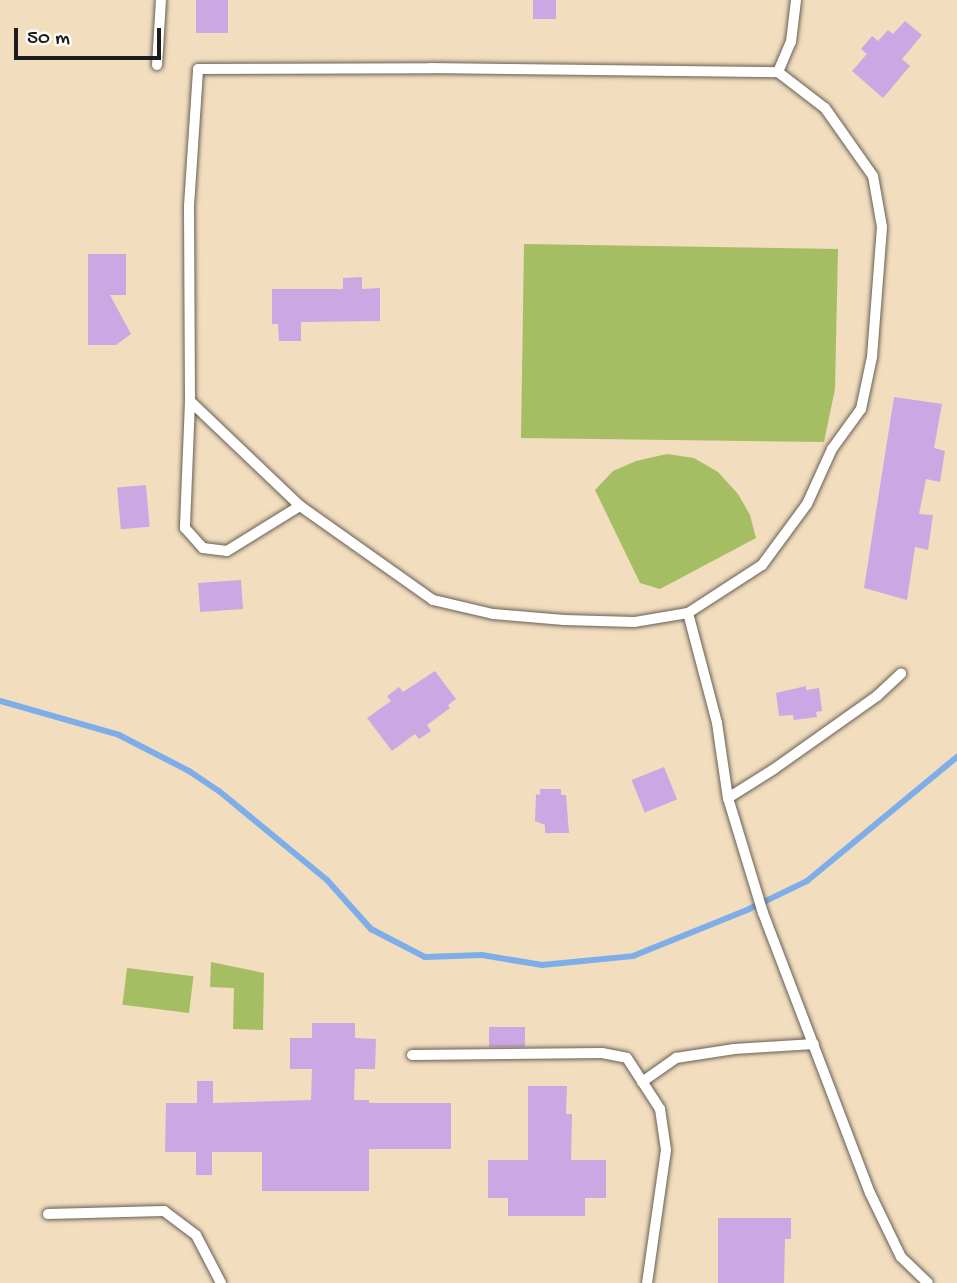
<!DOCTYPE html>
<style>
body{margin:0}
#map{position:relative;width:957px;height:1283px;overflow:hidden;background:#f2ddbe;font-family:"Gochi Hand",sans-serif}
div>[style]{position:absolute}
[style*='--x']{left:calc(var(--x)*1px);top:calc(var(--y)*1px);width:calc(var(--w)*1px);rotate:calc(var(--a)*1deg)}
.green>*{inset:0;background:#a5be64;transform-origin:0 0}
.stream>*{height:6px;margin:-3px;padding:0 3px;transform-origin:3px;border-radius:3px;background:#7eaee9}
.building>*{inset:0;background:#cda7e3;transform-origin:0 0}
.roads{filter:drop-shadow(0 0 2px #676055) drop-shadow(0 0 2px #676055)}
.lane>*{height:10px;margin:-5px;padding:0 5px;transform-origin:5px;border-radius:5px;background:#fff}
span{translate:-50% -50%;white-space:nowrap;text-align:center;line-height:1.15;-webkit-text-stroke:6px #fdfcf7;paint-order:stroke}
.scale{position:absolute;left:14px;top:28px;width:147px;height:32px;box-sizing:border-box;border:4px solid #1c1c1c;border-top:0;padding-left:9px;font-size:21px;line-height:24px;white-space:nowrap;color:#1c1c1c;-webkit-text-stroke:5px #fdfcf7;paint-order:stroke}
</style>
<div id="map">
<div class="green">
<i style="clip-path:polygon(524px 244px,838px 249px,835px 389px,824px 442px,521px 438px)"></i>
<i style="clip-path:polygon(667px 454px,694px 458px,718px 472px,738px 494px,750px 515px,756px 538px,660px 589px,640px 583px,595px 490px,613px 471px,636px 461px)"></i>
<i style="clip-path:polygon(211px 962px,264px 973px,263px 1030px,233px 1029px,234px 988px,210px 987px)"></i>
<i style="left:127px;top:968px;width:67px;height:37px;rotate:7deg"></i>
</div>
<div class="stream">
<i style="--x:0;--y:701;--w:124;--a:15.9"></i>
<i style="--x:119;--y:735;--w:79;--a:27.2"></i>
<i style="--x:189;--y:771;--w:36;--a:34"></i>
<i style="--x:219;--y:791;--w:140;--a:39.5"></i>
<i style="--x:327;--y:880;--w:66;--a:48.1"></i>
<i style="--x:371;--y:929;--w:61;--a:27.4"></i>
<i style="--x:425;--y:957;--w:57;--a:-2"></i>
<i style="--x:482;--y:955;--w:61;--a:9.5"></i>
<i style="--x:542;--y:965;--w:91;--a:-5.6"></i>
<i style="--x:633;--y:956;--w:123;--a:-22"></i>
<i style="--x:747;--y:910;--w:67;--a:-25.8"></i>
<i style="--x:807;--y:881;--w:195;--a:-39.6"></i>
</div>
<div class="building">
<i style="left:196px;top:0;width:32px;height:33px"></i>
<i style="left:533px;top:0;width:23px;height:19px"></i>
<i style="clip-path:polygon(905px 21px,922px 35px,902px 59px,910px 66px,883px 98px,852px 71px,867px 54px,861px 49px,872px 36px,878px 41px,888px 30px,893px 34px)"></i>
<i style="clip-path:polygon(88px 254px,126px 254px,126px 295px,110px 295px,131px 334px,116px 345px,88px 345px)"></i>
<i style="clip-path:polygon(362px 277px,362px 289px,380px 288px,380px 321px,301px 322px,301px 341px,279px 341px,278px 324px,272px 324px,272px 289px,343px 289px,343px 278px)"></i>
<i style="clip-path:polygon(894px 397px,942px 404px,934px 448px,945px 451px,940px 482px,926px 479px,919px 514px,933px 515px,928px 550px,915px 547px,907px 600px,864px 588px)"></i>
<i style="left:146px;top:485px;width:42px;height:29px;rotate:85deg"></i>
<i style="left:241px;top:580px;width:29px;height:43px;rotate:86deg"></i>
<i style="clip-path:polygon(435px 671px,456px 699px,448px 705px,450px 708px,427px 725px,431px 731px,419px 739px,415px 734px,392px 751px,367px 718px,391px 701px,387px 696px,399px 687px,403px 692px)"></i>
<i style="clip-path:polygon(806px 686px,806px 690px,819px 688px,822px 711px,816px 712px,817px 717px,794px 720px,793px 715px,779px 716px,776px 693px)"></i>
<i style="left:664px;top:767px;width:35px;height:35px;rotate:68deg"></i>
<i style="clip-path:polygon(540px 789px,561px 789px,561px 795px,566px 795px,569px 833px,545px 833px,545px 825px,535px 821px,536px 794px,540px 795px)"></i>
<i style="clip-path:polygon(312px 1023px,355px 1023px,355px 1038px,376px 1039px,375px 1069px,355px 1069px,354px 1100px,369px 1100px,369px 1103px,451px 1103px,451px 1149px,369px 1149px,369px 1191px,262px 1191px,262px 1152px,212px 1152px,212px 1175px,196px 1175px,196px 1152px,165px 1152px,166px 1103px,197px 1103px,197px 1081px,213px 1081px,213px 1103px,311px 1100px,312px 1069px,290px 1069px,290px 1038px,312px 1038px)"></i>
<i style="left:489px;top:1027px;width:36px;height:20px"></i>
<i style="clip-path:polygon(528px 1086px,567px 1086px,566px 1114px,572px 1114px,571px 1160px,606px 1160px,606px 1198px,585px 1198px,585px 1216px,508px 1216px,508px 1198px,488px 1198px,488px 1160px,528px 1160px)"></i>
<i style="clip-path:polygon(718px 1218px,791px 1218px,791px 1239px,785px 1239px,784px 1283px,718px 1283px)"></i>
</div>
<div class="roads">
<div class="lane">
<i style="--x:157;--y:65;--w:65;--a:-86.5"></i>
<i style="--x:431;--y:68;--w:347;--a:0.7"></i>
<i style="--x:778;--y:72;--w:59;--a:37.5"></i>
<i style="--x:825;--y:108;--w:83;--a:54.8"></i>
<i style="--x:873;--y:176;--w:52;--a:80"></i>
<i style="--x:882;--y:227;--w:130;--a:94.4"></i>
<i style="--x:872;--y:357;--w:53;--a:101.9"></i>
<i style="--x:861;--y:409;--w:49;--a:125.9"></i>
<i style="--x:832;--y:449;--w:60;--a:114.4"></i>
<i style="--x:807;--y:504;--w:76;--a:126.4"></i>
<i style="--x:762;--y:565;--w:88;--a:147"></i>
<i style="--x:688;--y:613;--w:55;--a:170.5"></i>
<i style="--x:634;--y:622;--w:70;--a:-178.4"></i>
<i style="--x:564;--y:620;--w:71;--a:-175.2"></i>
<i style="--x:493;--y:614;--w:62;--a:-166.9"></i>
<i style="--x:433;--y:600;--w:163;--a:-144.7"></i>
<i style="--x:300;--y:506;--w:152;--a:-136.3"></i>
<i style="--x:190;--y:401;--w:195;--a:-90.3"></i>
<i style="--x:189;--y:206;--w:137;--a:-86.2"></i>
<i style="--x:198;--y:69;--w:233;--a:-0.2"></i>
<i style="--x:778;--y:72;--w:33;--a:-67"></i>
<i style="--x:791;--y:42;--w:42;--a:-83.2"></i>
<i style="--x:190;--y:401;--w:127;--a:92.3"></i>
<i style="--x:185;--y:528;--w:27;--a:48"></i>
<i style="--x:203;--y:548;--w:24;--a:7"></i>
<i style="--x:227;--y:551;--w:86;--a:-31.7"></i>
<i style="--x:688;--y:613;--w:114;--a:75.2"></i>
<i style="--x:717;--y:723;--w:76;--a:81.7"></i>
<i style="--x:728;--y:798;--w:120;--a:73.1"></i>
<i style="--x:763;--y:913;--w:300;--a:69.1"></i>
<i style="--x:870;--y:1193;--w:71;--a:64.2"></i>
<i style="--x:901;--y:1257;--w:37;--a:44"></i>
<i style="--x:728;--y:798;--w:54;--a:-32.2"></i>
<i style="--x:774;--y:769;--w:126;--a:-35.3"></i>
<i style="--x:877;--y:696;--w:33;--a:-43"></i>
<i style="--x:412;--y:1055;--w:190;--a:-0.6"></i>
<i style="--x:602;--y:1053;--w:25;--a:11"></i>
<i style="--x:627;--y:1058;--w:61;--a:57.1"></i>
<i style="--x:660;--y:1109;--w:41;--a:81.7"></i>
<i style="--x:666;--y:1150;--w:134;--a:98.1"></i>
<i style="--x:642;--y:1082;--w:42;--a:-35.2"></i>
<i style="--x:676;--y:1058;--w:59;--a:-8.8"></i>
<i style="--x:734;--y:1049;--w:80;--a:-3.6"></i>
<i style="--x:48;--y:1214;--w:116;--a:-1.5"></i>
<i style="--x:164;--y:1211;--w:40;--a:37"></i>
<i style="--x:196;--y:1235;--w:54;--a:62.5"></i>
</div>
</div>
<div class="scale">50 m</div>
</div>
